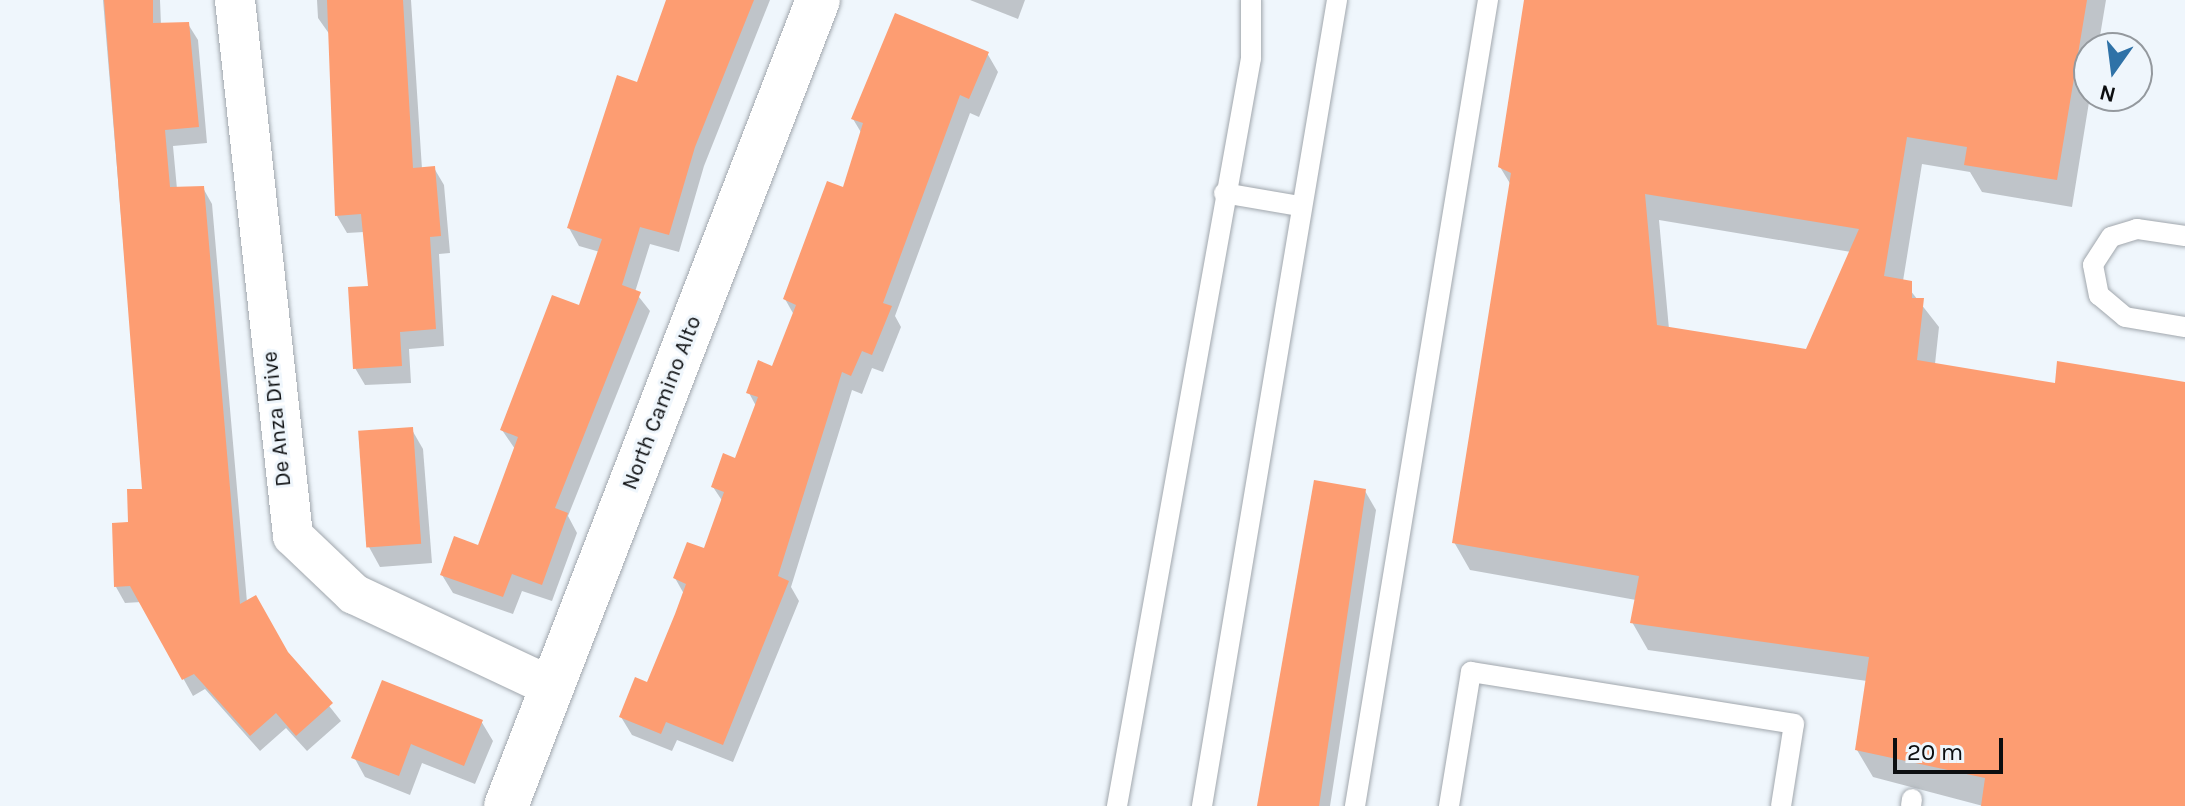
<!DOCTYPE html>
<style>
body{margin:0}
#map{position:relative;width:2185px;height:806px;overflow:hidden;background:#eff6fc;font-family:Karla,sans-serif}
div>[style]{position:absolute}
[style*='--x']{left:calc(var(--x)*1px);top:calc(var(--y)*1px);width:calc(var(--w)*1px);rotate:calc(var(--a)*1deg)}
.shadow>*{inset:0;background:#0003}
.building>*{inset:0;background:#fd9d72;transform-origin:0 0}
.roads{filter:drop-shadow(0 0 2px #a1a7ad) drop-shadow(0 0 2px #a1a7ad)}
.service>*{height:20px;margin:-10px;padding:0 10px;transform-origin:10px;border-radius:10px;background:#fff}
.minor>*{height:40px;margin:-20px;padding:0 20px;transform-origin:20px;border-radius:20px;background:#fff}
.tertiary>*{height:44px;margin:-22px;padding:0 22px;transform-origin:22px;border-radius:22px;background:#fff}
span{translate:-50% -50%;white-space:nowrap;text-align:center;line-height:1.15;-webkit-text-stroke:6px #eff6fc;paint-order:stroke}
.street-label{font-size:22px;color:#0c0e10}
.north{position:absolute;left:2073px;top:32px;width:80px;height:80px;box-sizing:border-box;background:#eff6fc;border:2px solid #94999e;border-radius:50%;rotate:194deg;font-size:22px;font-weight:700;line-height:32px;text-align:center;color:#0c0e10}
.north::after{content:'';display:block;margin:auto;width:28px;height:36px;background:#2f72a7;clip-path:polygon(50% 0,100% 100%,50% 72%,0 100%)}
.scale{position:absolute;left:1893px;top:738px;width:110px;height:36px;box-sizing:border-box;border:4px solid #0c0e10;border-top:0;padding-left:10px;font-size:24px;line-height:28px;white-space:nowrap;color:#0c0e10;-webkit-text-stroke:6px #eff6fc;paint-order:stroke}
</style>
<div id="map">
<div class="shadow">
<i style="clip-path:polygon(103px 0,160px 0,161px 25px,188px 24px,198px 40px,207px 143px,173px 146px,177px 189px,203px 188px,212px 204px,247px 602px,341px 721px,307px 751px,286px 728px,260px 751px,205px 689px,193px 696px,141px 602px,125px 603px,116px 587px,144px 491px)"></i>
<i style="clip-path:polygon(317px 0,411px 0,422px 169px,434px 168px,444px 185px,450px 253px,439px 254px,444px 346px,409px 349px,411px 383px,365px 385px,355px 368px,371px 288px,364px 232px,347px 233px,337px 216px,330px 35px,318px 18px)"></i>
<i style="clip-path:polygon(668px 0,770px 0,704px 166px,679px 252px,650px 244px,635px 292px,650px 311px,568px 516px,577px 533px,552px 601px,522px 591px,513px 614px,453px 593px,442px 575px,479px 547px,515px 449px,502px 430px,581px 307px,600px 252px,579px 246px,569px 228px,638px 84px)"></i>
<i style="clip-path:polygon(970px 0,1025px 0,1018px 19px)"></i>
<i style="clip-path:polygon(evenodd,1526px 0,2106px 0,2098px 48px,2089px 48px,2090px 96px,2072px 207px,1982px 192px,1970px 172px,1922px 164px,1903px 281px,1939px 327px,1935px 364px,2057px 385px,2185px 384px,2185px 806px,1983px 806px,1873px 777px,1857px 750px,1867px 681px,1648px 650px,1632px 622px,1636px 600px,1470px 570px,1454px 542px,1511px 185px,1500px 167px,1526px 0,1659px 220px,1851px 252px,1808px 352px,1669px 329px,1659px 220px)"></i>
<i style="clip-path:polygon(987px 53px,998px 72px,979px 117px,970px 113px,895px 316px,901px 327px,883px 372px,872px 368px,862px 394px,852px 390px,791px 587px,799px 601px,733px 762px,677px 740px,672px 751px,632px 735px,621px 717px,648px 685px,684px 594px,675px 578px,705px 551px,723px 502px,713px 487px,736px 460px,756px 406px,749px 393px,773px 368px,794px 315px,785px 299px,844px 190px,862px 134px,853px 119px)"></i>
<i style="clip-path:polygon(412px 430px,423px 449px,432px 563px,380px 567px,369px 547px)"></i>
<i style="clip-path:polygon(1365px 491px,1376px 510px,1330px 806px,1260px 806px)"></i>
<i style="clip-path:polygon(481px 721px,493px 741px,475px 784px,422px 763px,410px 795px,365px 777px,354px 757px)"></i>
</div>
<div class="building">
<i style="clip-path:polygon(104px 0,153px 0,153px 23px,189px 22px,199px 127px,165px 130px,170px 187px,204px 186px,240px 604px,256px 595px,288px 652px,333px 703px,296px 736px,276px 713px,250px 736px,194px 674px,182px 680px,130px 586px,114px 587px,112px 523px,128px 522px,127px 489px,142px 489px)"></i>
<i style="clip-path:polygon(327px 0,403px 0,413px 168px,435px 166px,441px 236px,430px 237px,436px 329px,400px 332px,402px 366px,353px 369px,348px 287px,368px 286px,361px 214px,335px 216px)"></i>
<i style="clip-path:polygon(666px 0,754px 0,695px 147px,669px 235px,640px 227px,622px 285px,641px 292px,555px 508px,568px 513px,542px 585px,512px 574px,503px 597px,440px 575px,454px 536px,478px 545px,518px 437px,500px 430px,552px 295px,579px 305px,602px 239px,567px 228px,617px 75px,637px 82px)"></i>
<i style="clip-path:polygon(evenodd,1524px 0,2087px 0,2057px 180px,1964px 165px,1967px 147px,1907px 137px,1884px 276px,1912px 281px,1912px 298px,1924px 298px,1917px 360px,2055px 383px,2057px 361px,2185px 382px,2185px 806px,1981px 806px,1985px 778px,1855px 750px,1869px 657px,1630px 623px,1639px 576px,1452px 543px,1511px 173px,1498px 167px,1524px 0,1645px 194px,1859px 229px,1806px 349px,1657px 325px,1645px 194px)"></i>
<i style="clip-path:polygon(895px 13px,989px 52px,969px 99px,960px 95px,883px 303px,892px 306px,872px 355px,862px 351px,851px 376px,842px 372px,778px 576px,789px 581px,723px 745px,666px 722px,661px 734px,619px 717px,635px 677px,647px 682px,675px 614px,686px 584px,673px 578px,687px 542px,704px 548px,724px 492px,711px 487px,723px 453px,735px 458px,758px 397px,746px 393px,758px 360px,772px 366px,796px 305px,783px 299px,827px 181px,843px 187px,863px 123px,851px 119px)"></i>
<i style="left:413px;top:427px;width:117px;height:55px;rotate:86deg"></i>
<i style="clip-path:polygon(1314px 480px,1366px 489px,1319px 806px,1257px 806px)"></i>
<i style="clip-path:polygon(382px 680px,483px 720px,464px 766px,411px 744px,399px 776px,351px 758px)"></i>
</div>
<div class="roads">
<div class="service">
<i style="--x:1224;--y:193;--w:76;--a:9.8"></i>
<i style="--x:2185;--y:236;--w:49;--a:-171.7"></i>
<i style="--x:2137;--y:229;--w:27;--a:163"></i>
<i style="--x:2111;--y:237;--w:33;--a:123"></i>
<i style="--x:2093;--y:265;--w:31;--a:79"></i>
<i style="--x:2099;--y:295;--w:34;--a:40"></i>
<i style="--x:2125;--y:317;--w:61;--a:9.5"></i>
<i style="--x:1117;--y:806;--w:760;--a:-79.84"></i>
<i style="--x:1251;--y:58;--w:58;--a:-90"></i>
<i style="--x:1202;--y:806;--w:817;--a:-80.49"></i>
<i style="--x:1355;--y:806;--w:817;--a:-80.63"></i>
<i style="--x:1449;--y:806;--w:136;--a:-80.7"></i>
<i style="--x:1471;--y:672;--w:327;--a:9.1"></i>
<i style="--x:1794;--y:724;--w:83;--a:99"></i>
<i style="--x:1911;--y:806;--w:7;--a:-82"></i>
</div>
<div class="minor">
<i style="--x:235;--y:0;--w:539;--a:83.82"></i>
<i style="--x:293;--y:536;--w:84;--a:43.6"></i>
<i style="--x:354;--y:594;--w:219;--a:25.2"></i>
</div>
<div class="tertiary">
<i style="--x:506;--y:806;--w:864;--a:-68.84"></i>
</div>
</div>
<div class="street-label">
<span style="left:662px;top:403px;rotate:-69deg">North Camino Alto</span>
<span style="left:277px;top:419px;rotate:-96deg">De Anza Drive</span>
</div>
<div class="north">N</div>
<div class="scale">20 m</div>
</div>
